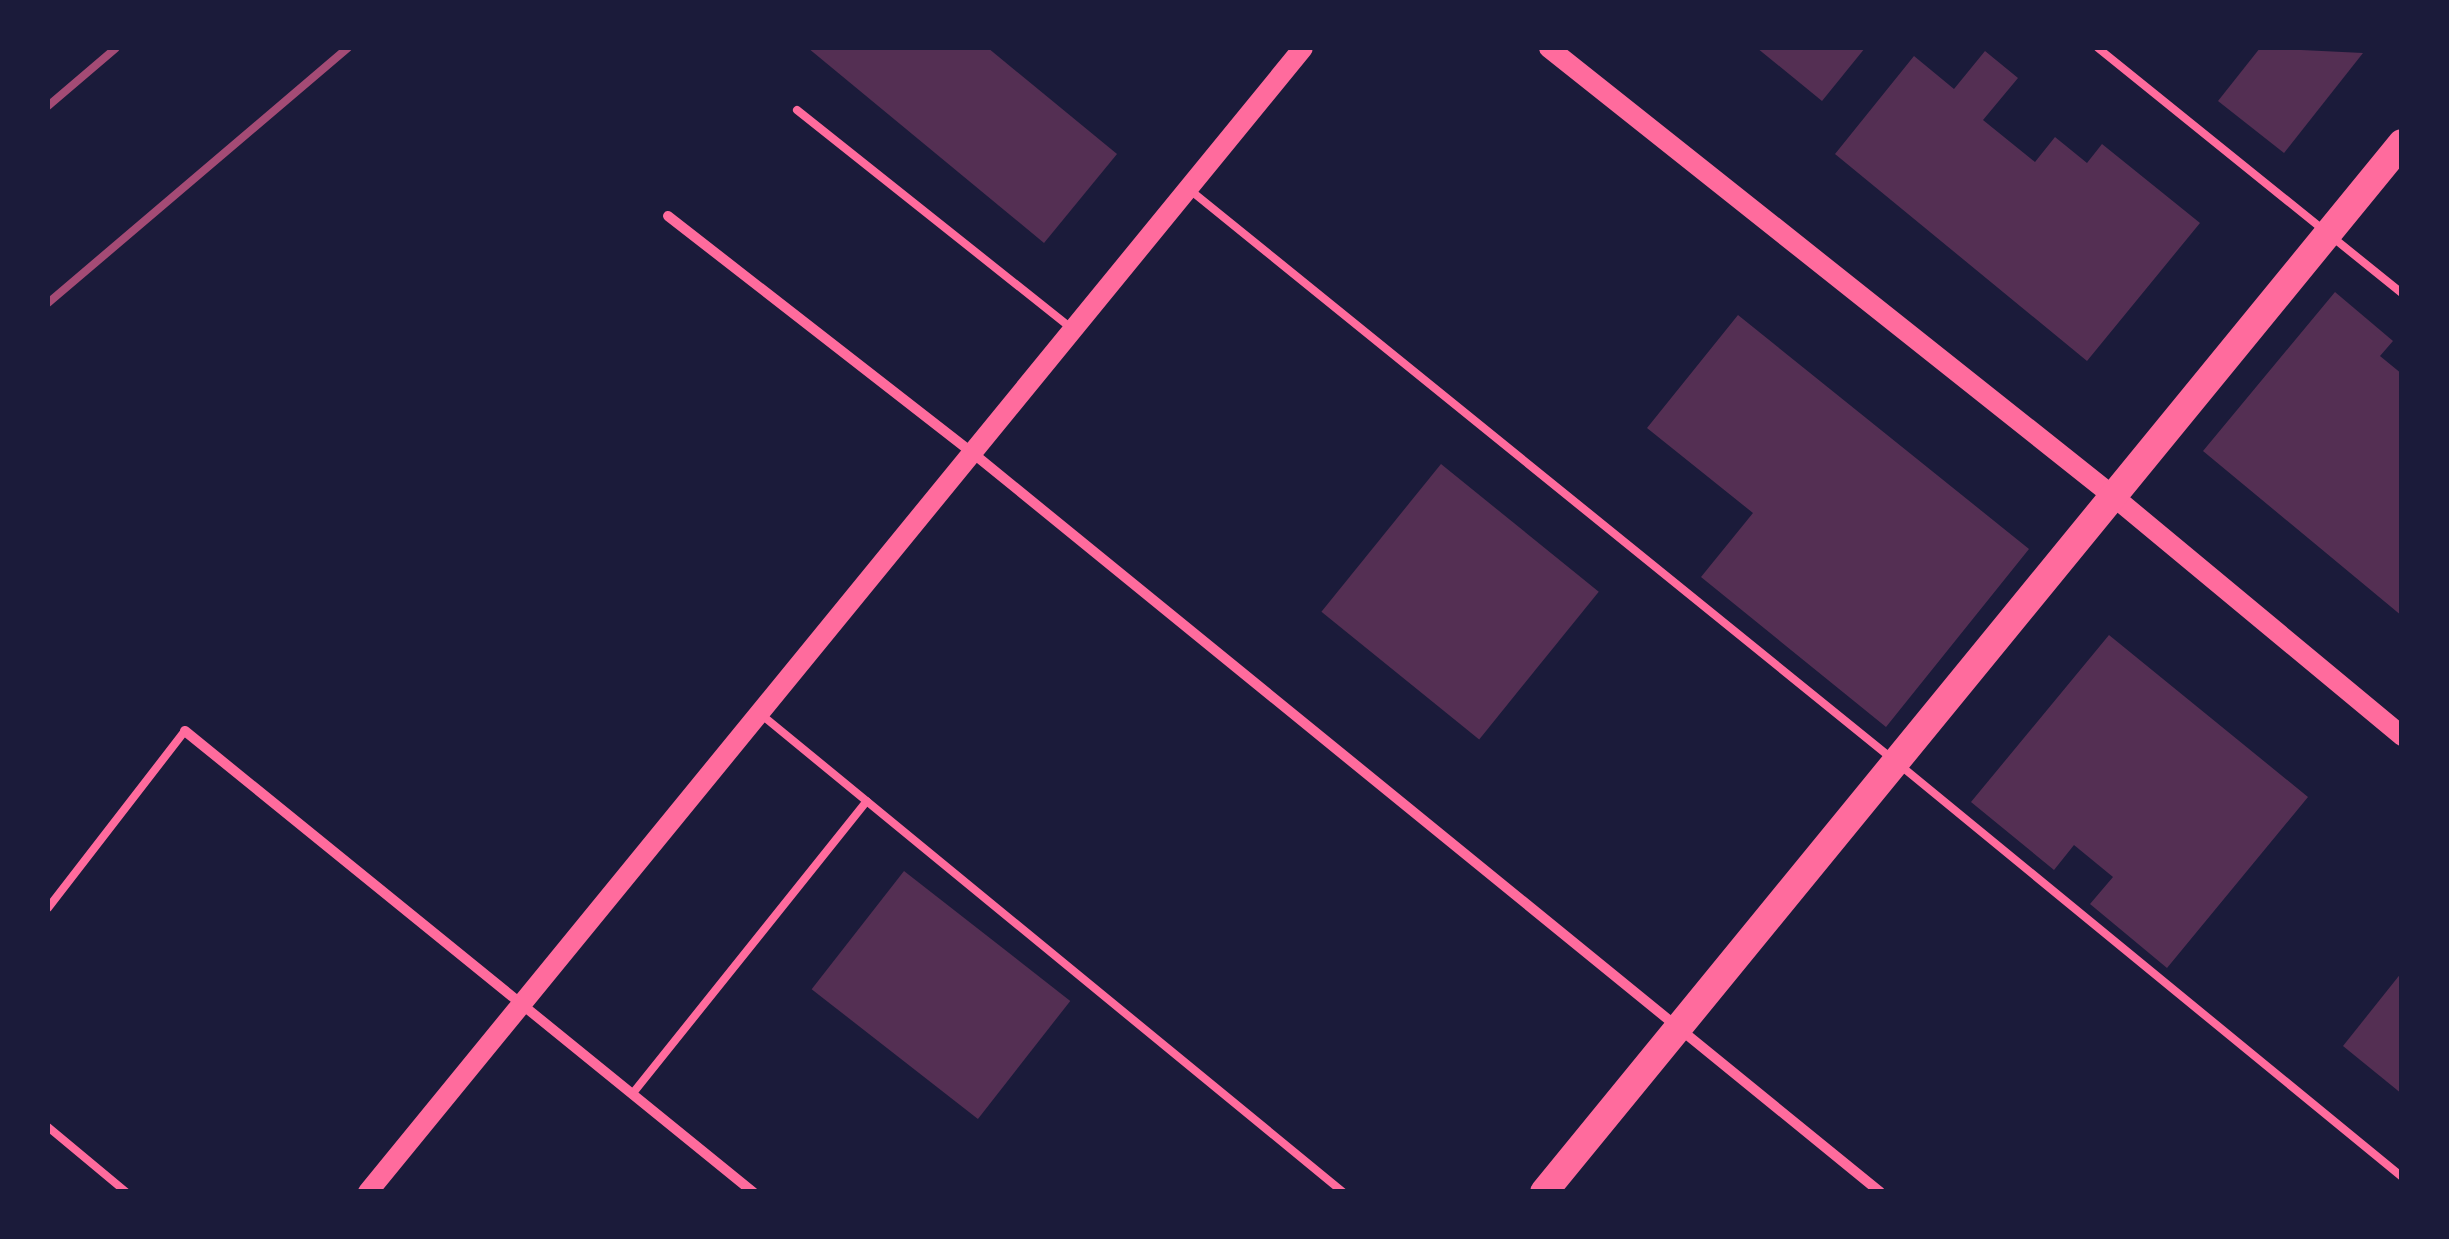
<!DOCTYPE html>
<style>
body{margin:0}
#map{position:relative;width:2449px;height:1239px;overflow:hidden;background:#1b1b3a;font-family:Lato,sans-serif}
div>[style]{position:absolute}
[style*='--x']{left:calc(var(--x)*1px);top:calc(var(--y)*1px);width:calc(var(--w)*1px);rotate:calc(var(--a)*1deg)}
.building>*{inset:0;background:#542f53;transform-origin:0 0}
.service>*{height:8px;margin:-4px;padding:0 4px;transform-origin:4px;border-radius:4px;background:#ff6b9d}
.minor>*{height:10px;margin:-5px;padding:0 5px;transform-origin:5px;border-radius:5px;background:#ff6b9d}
.secondary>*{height:20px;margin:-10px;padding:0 10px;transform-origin:10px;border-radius:10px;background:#ff6b9d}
.trunk>*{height:28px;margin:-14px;padding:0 14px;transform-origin:14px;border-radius:14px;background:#ff6b9d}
.rail>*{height:8px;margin:-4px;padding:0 4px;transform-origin:4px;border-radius:4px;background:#a44b75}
span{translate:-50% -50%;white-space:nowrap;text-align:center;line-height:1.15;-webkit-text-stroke:9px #1b1b3a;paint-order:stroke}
.frame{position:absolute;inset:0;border:50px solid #1b1b3a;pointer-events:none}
</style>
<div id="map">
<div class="building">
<i style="clip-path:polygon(808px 48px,988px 48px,1117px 154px,1044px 243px)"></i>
<i style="clip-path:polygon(1757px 48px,1865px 48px,1822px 101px)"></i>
<i style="clip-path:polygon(2260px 48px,2363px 53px,2284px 153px,2218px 101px)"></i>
<i style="clip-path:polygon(1985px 51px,2018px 78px,1983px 120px,2035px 162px,2055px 137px,2087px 163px,2102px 144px,2200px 223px,2087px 361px,1835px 154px,1914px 56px,1954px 89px)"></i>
<i style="clip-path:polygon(2335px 292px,2393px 341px,2380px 356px,2402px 374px,2402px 616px,2203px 451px)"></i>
<i style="clip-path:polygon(1738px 315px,2029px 549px,1886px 727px,1701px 577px,1753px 513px,1647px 428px)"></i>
<i style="left:1441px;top:464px;width:203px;height:190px;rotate:39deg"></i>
<i style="clip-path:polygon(2109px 635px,2308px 797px,2167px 968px,2090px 904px,2113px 877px,2074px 845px,2054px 870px,1971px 802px)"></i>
<i style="left:904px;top:871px;width:211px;height:150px;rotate:38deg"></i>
<i style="clip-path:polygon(2402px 972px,2402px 1094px,2343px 1046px)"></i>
</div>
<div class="service">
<i style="--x:2098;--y:48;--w:390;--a:38.9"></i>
<i style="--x:797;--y:110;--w:350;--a:38.5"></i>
<i style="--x:1190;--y:190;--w:901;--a:39.01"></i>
<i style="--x:763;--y:716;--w:750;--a:39.38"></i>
<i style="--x:1901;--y:766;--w:648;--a:39.36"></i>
<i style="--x:48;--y:908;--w:224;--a:-52.3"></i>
<i style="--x:633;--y:1093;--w:374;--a:-51.3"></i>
<i style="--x:48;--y:1127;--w:102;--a:39.8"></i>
</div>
<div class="minor">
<i style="--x:668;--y:216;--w:381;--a:37.9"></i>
<i style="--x:969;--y:450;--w:1175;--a:39.16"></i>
<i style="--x:185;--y:731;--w:732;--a:39.06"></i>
</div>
<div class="secondary">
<i style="--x:1549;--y:48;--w:720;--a:38.46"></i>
<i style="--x:2113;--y:496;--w:376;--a:39.7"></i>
<i style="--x:368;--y:1192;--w:1477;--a:-50.74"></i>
</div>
<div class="trunk">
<i style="--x:1544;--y:1192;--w:1355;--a:-50.72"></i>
</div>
<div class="rail">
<i style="--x:48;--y:106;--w:89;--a:-40.5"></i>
<i style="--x:48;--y:303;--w:394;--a:-40.4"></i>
</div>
<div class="frame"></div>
</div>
